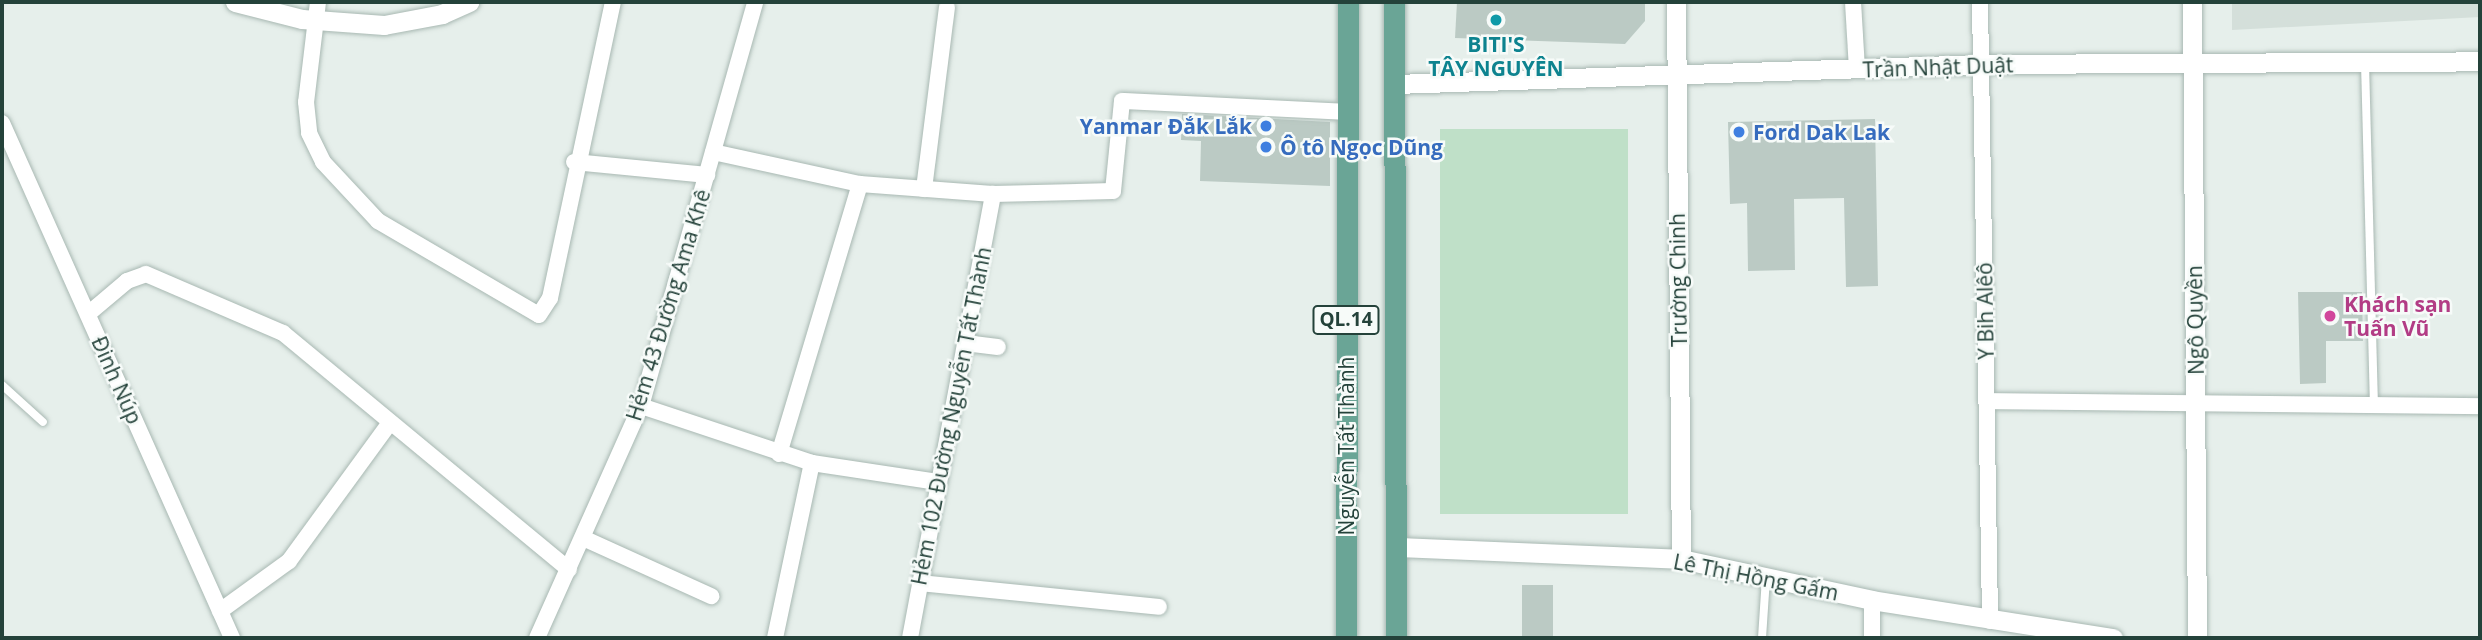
<!DOCTYPE html>
<meta charset="utf-8">
<style>
body{margin:0}
#map{position:relative;width:2482px;height:640px;overflow:hidden;background:#e6efeb;font-family:"Open Sans",sans-serif}
div>[style]{position:absolute}
[style*='--x']{left:calc(var(--x)*1px);top:calc(var(--y)*1px);width:calc(var(--w)*1px);rotate:calc(var(--a)*1deg)}
.built>*{inset:0;background:#d4dfda}
.green>*{inset:0;background:#bfe0c8;transform-origin:0 0}
.building>*{inset:0;background:#bbcac4;transform-origin:0 0}
.roads{filter:drop-shadow(0 0 2px #a8b8b2) drop-shadow(0 0 2px #a8b8b2)}
.service>*{height:8px;margin:-4px;padding:0 4px;transform-origin:4px;border-radius:4px;background:#fff}
.minor>*{height:16px;margin:-8px;padding:0 8px;transform-origin:8px;border-radius:8px;background:#fff}
.tertiary>*{height:19px;margin:-9.5px;padding:0 9.5px;transform-origin:9.5px;border-radius:9.5px;background:#fff}
.primary>*{height:21px;margin:-10.5px;padding:0 10.5px;transform-origin:10.5px;border-radius:10.5px;background:#6aa596}
.dots>*{width:19px;height:19px;translate:-50% -50%;box-sizing:border-box;border:4px solid #f7fbf9;border-radius:50%}
span{translate:-50% -50%;white-space:nowrap;text-align:center;line-height:1.15;-webkit-text-stroke:5px #f7fbf9;paint-order:stroke}
.shield-label span{padding:2px 5px;background:#f7fbf9;border:2px solid;border-radius:5px;-webkit-text-stroke-width:0}
.shield-label{font-size:19px;color:#24423a;font-weight:700}
.culture-label{font-size:21px;color:#0d838f;font-weight:700}
.street-label{font-size:21px;color:#24423a}
.shop-label{font-size:21px;color:#366cbe;font-weight:700}
.right{translate:-100% -50%;text-align:right}
.left{translate:0 -50%;text-align:left}
.hotel-label{font-size:21px;color:#b23c85;font-weight:700}
.frame{position:absolute;inset:0;border:4px solid #24423a;pointer-events:none}
</style>
<div id="map">
<div class="built">
<i style="clip-path:polygon(2232px 2px,2480px 2px,2480px 17px,2232px 30px)"></i>
</div>
<div class="green">
<i style="left:1628px;top:129px;width:385px;height:188px;rotate:90deg"></i>
</div>
<div class="building">
<i style="clip-path:polygon(1457px 2px,1645px 2px,1645px 21px,1625px 44px,1455px 38px)"></i>
<i style="clip-path:polygon(1182px 114px,1330px 122px,1330px 186px,1200px 181px,1201px 141px,1181px 140px)"></i>
<i style="clip-path:polygon(1875px 119px,1878px 286px,1846px 287px,1844px 198px,1794px 199px,1795px 270px,1748px 271px,1747px 203px,1730px 204px,1728px 122px)"></i>
<i style="clip-path:polygon(2298px 292px,2362px 292px,2363px 341px,2326px 341px,2326px 383px,2300px 384px)"></i>
<i style="left:1522px;top:585px;width:31px;height:53px"></i>
</div>
<div class="roads">
<div class="service">
<i style="--x:2365;--y:63;--w:343;--a:88.5"></i>
<i style="--x:2;--y:385;--w:55;--a:42.1"></i>
<i style="--x:1762;--y:638;--w:61;--a:-86.2"></i>
</div>
<div class="minor">
<i style="--x:318;--y:2;--w:101;--a:96.8"></i>
<i style="--x:306;--y:102;--w:31;--a:84"></i>
<i style="--x:309;--y:133;--w:32;--a:64"></i>
<i style="--x:323;--y:162;--w:81;--a:47"></i>
<i style="--x:378;--y:221;--w:186;--a:30.3"></i>
<i style="--x:539;--y:315;--w:20;--a:-57"></i>
<i style="--x:550;--y:298;--w:303;--a:-78"></i>
<i style="--x:1853;--y:2;--w:68;--a:86.6"></i>
<i style="--x:1980;--y:2;--w:619;--a:89.07"></i>
<i style="--x:2;--y:123;--w:564;--a:65.93"></i>
<i style="--x:713;--y:152;--w:150;--a:12.3"></i>
<i style="--x:860;--y:184;--w:133;--a:4.3"></i>
<i style="--x:993;--y:194;--w:120;--a:-1.4"></i>
<i style="--x:1113;--y:191;--w:90;--a:-84.3"></i>
<i style="--x:1122;--y:101;--w:224;--a:2.8"></i>
<i style="--x:574;--y:162;--w:134;--a:5.6"></i>
<i style="--x:924;--y:189;--w:183;--a:-82.8"></i>
<i style="--x:88;--y:314;--w:51;--a:-40.2"></i>
<i style="--x:127;--y:281;--w:20;--a:-20"></i>
<i style="--x:146;--y:274;--w:149;--a:23.3"></i>
<i style="--x:283;--y:333;--w:371;--a:39.6"></i>
<i style="--x:965;--y:343;--w:33;--a:7"></i>
<i style="--x:1986;--y:401;--w:494;--a:0.6"></i>
<i style="--x:641;--y:406;--w:180;--a:18.4"></i>
<i style="--x:812;--y:463;--w:127;--a:8.6"></i>
<i style="--x:779;--y:454;--w:282;--a:-73.3"></i>
<i style="--x:583;--y:538;--w:141;--a:24.4"></i>
<i style="--x:920;--y:583;--w:240;--a:5.7"></i>
<i style="--x:220;--y:611;--w:85;--a:-35.9"></i>
<i style="--x:289;--y:561;--w:170;--a:-53.9"></i>
<i style="--x:537;--y:638;--w:254;--a:-65.9"></i>
<i style="--x:641;--y:406;--w:420;--a:-74.2"></i>
<i style="--x:775;--y:638;--w:179;--a:-78.1"></i>
<i style="--x:910;--y:638;--w:452;--a:-79.4"></i>
<i style="--x:1872;--y:638;--w:38;--a:-90"></i>
</div>
<div class="tertiary">
<i style="--x:235;--y:2;--w:69;--a:14.2"></i>
<i style="--x:302;--y:19;--w:82;--a:4.2"></i>
<i style="--x:384;--y:25;--w:59;--a:-10.7"></i>
<i style="--x:442;--y:14;--w:30;--a:-24"></i>
<i style="--x:1676;--y:2;--w:557;--a:89.49"></i>
<i style="--x:2192;--y:2;--w:636;--a:89.55"></i>
<i style="--x:1395;--y:84;--w:586;--a:-1.95"></i>
<i style="--x:1981;--y:64;--w:499;--a:-0.3"></i>
<i style="--x:1396;--y:547;--w:285;--a:2.4"></i>
<i style="--x:1681;--y:559;--w:195;--a:12.1"></i>
<i style="--x:1872;--y:600;--w:244;--a:9"></i>
</div>
<div class="primary">
<i style="--x:1394;--y:2;--w:636;--a:89.82"></i>
<i style="--x:1346;--y:638;--w:636;--a:-89.82"></i>
</div>
</div>
<div class="dots">
<i style="left:1496px;top:20px;background:#0f9aa8"></i>
<i style="left:1266px;top:126px;background:#3f7fe0"></i>
<i style="left:1739px;top:132px;background:#3f7fe0"></i>
<i style="left:1266px;top:147px;background:#3f7fe0"></i>
<i style="left:2330px;top:316px;background:#d1479c"></i>
</div>
<div class="shield-label">
<span style="left:1346px;top:320px">QL.14</span>
</div>
<div class="culture-label">
<span style="left:1496px;top:56px">BITI'S<br>TÂY NGUYÊN</span>
</div>
<div class="street-label">
<span style="left:1938px;top:67px;rotate:-2deg">Trần Nhật Duật</span>
<span style="left:1678px;top:280px;rotate:-91deg">Trường Chinh</span>
<span style="left:668px;top:305px;rotate:-73deg">Hẻm 43 Đường Ama Khê</span>
<span style="left:1985px;top:311px;rotate:-91deg">Y Bih Alêô</span>
<span style="left:2195px;top:320px;rotate:-91deg">Ngô Quyền</span>
<span style="left:117px;top:380px;rotate:66deg">Đinh Núp</span>
<span style="left:951px;top:416px;rotate:-79deg">Hẻm 102 Đường Nguyễn Tất Thành</span>
<span style="left:1346px;top:446px;rotate:-90deg">Nguyễn Tất Thành</span>
<span style="left:1756px;top:577px;rotate:11deg">Lê Thị Hồng Gấm</span>
</div>
<div class="shop-label">
<span class="right" style="left:1252px;top:126px">Yanmar Đắk Lắk</span>
<span class="left" style="left:1753px;top:132px">Ford Dak Lak</span>
<span class="left" style="left:1280px;top:147px">Ô tô Ngọc Dũng</span>
</div>
<div class="hotel-label">
<span class="left" style="left:2344px;top:316px">Khách sạn<br>Tuấn Vũ</span>
</div>
<div class="frame"></div>
</div>
